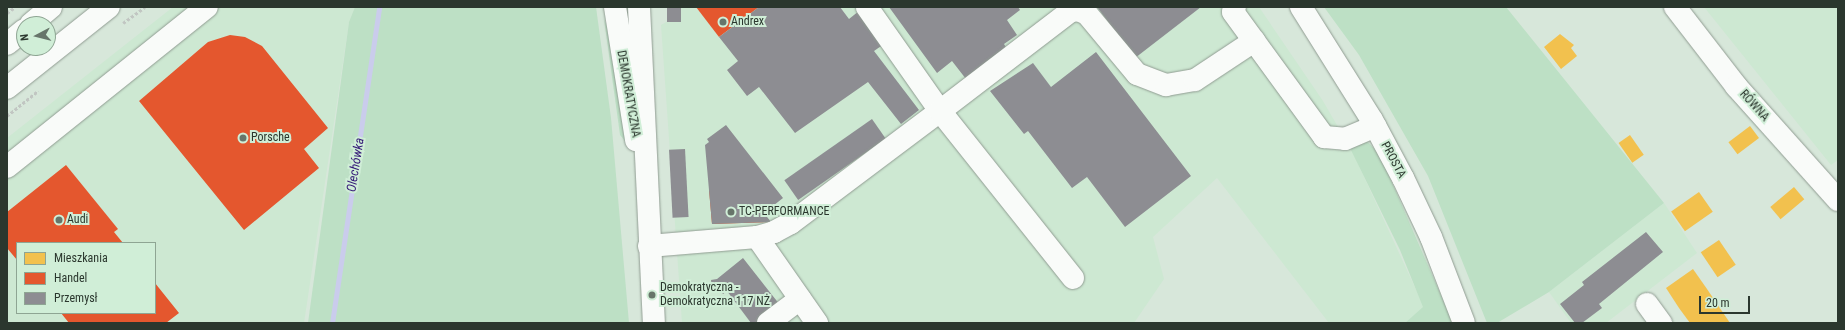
<!DOCTYPE html>
<meta charset="utf-8">
<style>
body{margin:0}
#map{position:relative;width:1845px;height:330px;overflow:hidden;background:#d7e7da;font-family:"Roboto Condensed",sans-serif}
div>[style]{position:absolute}
[style*='--x']{left:calc(var(--x)*1px);top:calc(var(--y)*1px);width:calc(var(--w)*1px);rotate:calc(var(--a)*1deg)}
.built>*{inset:0;background:#cde8d2}
.green>*{inset:0;background:#bde0c5}
.homes>*{inset:0;background:#f2c14e;transform-origin:0 0}
.shops>*{inset:0;background:#e4572e}
.industry>*{inset:0;background:#8d8d92;transform-origin:0 0}
.stream>*{height:5px;margin:-2.5px;padding:0 2.5px;transform-origin:2.5px;border-radius:2.5px;background:#caccec}
.path>*{height:2.5px;margin-top:-1.25px;transform-origin:0;background:repeating-linear-gradient(90deg,#c1c6c2 0 3px,transparent 0 5px)}
.roads{filter:drop-shadow(0 0 1px #909c92) drop-shadow(0 0 1px #909c92)}
.minor>*{height:22px;margin:-11px;padding:0 11px;transform-origin:11px;border-radius:11px;background:#f9fbf9}
.major>*{height:22px;margin:-11px;padding:0 11px;transform-origin:11px;border-radius:11px;background:#f9fbf9}
.dots>*{width:11px;height:11px;translate:-50% -50%;box-sizing:border-box;border:2px solid #d0eed7;border-radius:50%}
span{translate:-50% -50%;white-space:nowrap;text-align:center;line-height:1.15;-webkit-text-stroke:4px #d0eed7;paint-order:stroke}
.poi-label{font-size:12px;color:#2b372e}
.left{translate:0 -50%;text-align:left}
.street-label{font-size:12px;color:#2b372e}
.water-label{font-size:13px;color:#321676;font-style:italic}
.frame{position:absolute;inset:0;border:8px solid #2b372e;pointer-events:none}
.legend{position:absolute;left:16px;top:242px;width:140px;height:72px;box-sizing:border-box;background:#d0eed7;border:1px solid #8ea593;margin:0;padding:5px 7px;list-style:none;font-size:12px;color:#2b372e}
.legend li{display:flex;align-items:center;gap:8px;height:20px}
.legend b{width:20px;border:1px solid #8ea593}
.north{position:absolute;left:16px;top:16px;width:40px;height:40px;box-sizing:border-box;background:#d0eed7;border:1px solid #8ea593;border-radius:50%;rotate:263deg;font-size:11px;font-weight:700;line-height:16px;text-align:center;color:#2b372e}
.north::after{content:'';display:block;margin:auto;width:14px;height:18px;background:#67756a;clip-path:polygon(50% 0,100% 100%,50% 72%,0 100%)}
.scale{position:absolute;left:1699px;top:296px;width:51px;height:18px;box-sizing:border-box;border:2px solid #2b372e;border-top:0;padding-left:5px;font-size:12px;line-height:14px;white-space:nowrap;color:#2b372e;-webkit-text-stroke:3px #d0eed7;paint-order:stroke}
</style>
<div id="map">
<div class="built">
<i style="clip-path:polygon(evenodd,173px 7px,355px 7px,349px 22px,304px 323px,7px 323px,7px 138px,173px 7px,17px 243px,155px 243px,155px 313px,17px 313px,17px 243px)"></i>
<i style="clip-path:polygon(667px 7px,1259px 7px,1323px 101px,1352px 151px,1424px 307px,1405px 323px,1329px 323px,1217px 178px,1153px 237px,1164px 279px,1134px 323px,682px 323px,661px 25px,668px 21px)"></i>
<i style="clip-path:polygon(1704px 7px,1838px 7px,1838px 160px,1831px 165px)"></i>
<i style="clip-path:polygon(1664px 203px,1697px 253px,1606px 323px,1571px 323px,1549px 292px)"></i>
</div>
<div class="green">
<i style="clip-path:polygon(355px 7px,596px 7px,611px 118px,629px 323px,308px 323px,349px 22px)"></i>
<i style="clip-path:polygon(1324px 7px,1506px 7px,1664px 203px,1549px 292px,1497px 323px,1487px 323px,1428px 176px,1359px 55px)"></i>
<i style="clip-path:polygon(604px 19px,615px 49px,630px 147px,620px 135px)"></i>
<i style="clip-path:polygon(1364px 138px,1380px 155px,1453px 323px,1405px 323px,1423px 307px,1400px 250px,1348px 144px)"></i>
</div>
<div class="homes">
<i style="clip-path:polygon(1560px 34px,1574px 45px,1571px 48px,1577px 56px,1561px 69px,1544px 47px)"></i>
<i style="left:1750px;top:126px;width:15px;height:27px;rotate:53deg"></i>
<i style="left:1630px;top:135px;width:24px;height:14px;rotate:55deg"></i>
<i style="left:1794px;top:187px;width:16px;height:31px;rotate:50deg"></i>
<i style="left:1699px;top:192px;width:24px;height:34px;rotate:55deg"></i>
<i style="left:1719px;top:240px;width:30px;height:22px;rotate:56deg"></i>
<i style="clip-path:polygon(1693px 269px,1707px 289px,1730px 323px,1690px 323px,1679px 308px,1666px 288px)"></i>
</div>
<div class="shops">
<i style="clip-path:polygon(696px 7px,759px 7px,719px 37px)"></i>
<i style="clip-path:polygon(230px 35px,245px 37px,262px 46px,328px 128px,304px 149px,319px 168px,244px 230px,139px 101px,208px 42px)"></i>
<i style="clip-path:polygon(66px 165px,118px 229px,114px 232px,123px 243px,17px 243px,17px 260px,7px 248px,7px 212px)"></i>
<i style="clip-path:polygon(709px 189px,771px 222px,712px 224px)"></i>
<i style="clip-path:polygon(155px 283px,179px 313px,166px 323px,69px 323px,61px 313px,155px 313px)"></i>
</div>
<div class="industry">
<i style="left:667px;top:7px;width:14px;height:15px"></i>
<i style="clip-path:polygon(759px 7px,840px 7px,849px 19px,859px 11px,884px 44px,874px 51px,919px 110px,901px 124px,868px 82px,795px 133px,759px 87px,747px 96px,727px 70px,738px 61px,719px 37px)"></i>
<i style="clip-path:polygon(889px 7px,1018px 7px,1020px 10px,1007px 20px,1017px 35px,1004px 44px,1007px 49px,966px 79px,952px 61px,937px 73px)"></i>
<i style="clip-path:polygon(1097px 7px,1201px 7px,1135px 58px)"></i>
<i style="clip-path:polygon(1096px 52px,1191px 176px,1125px 227px,1087px 177px,1072px 188px,1028px 131px,1024px 134px,990px 91px,1033px 63px,1051px 87px)"></i>
<i style="left:872px;top:119px;width:24px;height:107px;rotate:55deg"></i>
<i style="clip-path:polygon(726px 125px,783px 198px,764px 213px,771px 222px,712px 224px,705px 145px,709px 142px,707px 139px)"></i>
<i style="left:685px;top:149px;width:68px;height:16px;rotate:87deg"></i>
<i style="clip-path:polygon(1646px 232px,1663px 252px,1599px 304px,1602px 308px,1582px 323px,1575px 323px,1560px 304px,1584px 285px,1582px 282px)"></i>
<i style="clip-path:polygon(743px 258px,780px 305px,757px 323px,751px 323px,727px 291px,723px 294px,719px 288px,712px 290px,711px 280px,717px 279px)"></i>
</div>
<div class="stream">
<i style="--x:332;--y:323;--w:319;--a:-81.5"></i>
</div>
<div class="path">
<i style="--x:7;--y:13;--w:10;--a:-37"></i>
<i style="--x:123;--y:23;--w:27;--a:-36"></i>
<i style="--x:7;--y:116;--w:40;--a:-39"></i>
</div>
<div class="roads">
<div class="minor">
<i style="--x:615;--y:7;--w:135;--a:81"></i>
<i style="--x:639;--y:7;--w:316;--a:87.3"></i>
<i style="--x:1235;--y:7;--w:5;--a:112"></i>
<i style="--x:1233;--y:12;--w:155;--a:53.9"></i>
<i style="--x:1324;--y:137;--w:21;--a:5"></i>
<i style="--x:1345;--y:139;--w:33;--a:-23"></i>
<i style="--x:1301;--y:7;--w:133;--a:57.9"></i>
<i style="--x:1372;--y:120;--w:66;--a:61.9"></i>
<i style="--x:1403;--y:178;--w:65;--a:64.6"></i>
<i style="--x:1431;--y:237;--w:92;--a:69"></i>
<i style="--x:1675;--y:7;--w:100;--a:52.3"></i>
<i style="--x:1736;--y:86;--w:153;--a:48.2"></i>
<i style="--x:7;--y:167;--w:256;--a:-38.7"></i>
<i style="--x:757;--y:237;--w:105;--a:55.1"></i>
<i style="--x:649;--y:246;--w:108;--a:-4.8"></i>
<i style="--x:757;--y:237;--w:18;--a:-16"></i>
<i style="--x:774;--y:232;--w:19;--a:-28"></i>
<i style="--x:791;--y:223;--w:186;--a:-36.9"></i>
<i style="--x:940;--y:111;--w:127;--a:-125.1"></i>
<i style="--x:1073;--y:278;--w:213;--a:-128.5"></i>
<i style="--x:940;--y:111;--w:165;--a:-37.4"></i>
<i style="--x:1071;--y:11;--w:7;--a:-8"></i>
<i style="--x:1078;--y:10;--w:10;--a:24"></i>
<i style="--x:1087;--y:14;--w:78;--a:50.2"></i>
<i style="--x:1137;--y:74;--w:31;--a:21"></i>
<i style="--x:1166;--y:85;--w:29;--a:-10"></i>
<i style="--x:1195;--y:80;--w:71;--a:-33.5"></i>
<i style="--x:1647;--y:304;--w:24;--a:54"></i>
<i style="--x:768;--y:323;--w:40;--a:-37"></i>
</div>
<div class="major">
<i style="--x:31;--y:24;--w:26;--a:-40"></i>
<i style="--x:7;--y:44;--w:22;--a:-39"></i>
<i style="--x:7;--y:88;--w:130;--a:-38.5"></i>
</div>
</div>
<div class="dots">
<i style="left:723px;top:22px;background:#67756a"></i>
<i style="left:243px;top:138px;background:#67756a"></i>
<i style="left:731px;top:212px;background:#67756a"></i>
<i style="left:59px;top:220px;background:#67756a"></i>
<i style="left:652px;top:295px;background:#67756a"></i>
</div>
<div class="poi-label">
<span class="left" style="left:731px;top:22px">Andrex</span>
<span class="left" style="left:251px;top:138px">Porsche</span>
<span class="left" style="left:739px;top:212px">TC-PERFORMANCE</span>
<span class="left" style="left:67px;top:220px">Audi</span>
<span class="left" style="left:660px;top:295px">Demokratyczna -<br>Demokratyczna 117 NŻ</span>
</div>
<div class="street-label">
<span style="left:628px;top:94px;rotate:80deg">DEMOKRATYCZNA</span>
<span style="left:1754px;top:106px;rotate:48deg">RÓWNA</span>
<span style="left:1393px;top:160px;rotate:62deg">PROSTA</span>
</div>
<div class="water-label">
<span style="left:356px;top:165px;rotate:-81deg">Olechówka</span>
</div>
<div class="frame"></div>
<ul class="legend">
<li><b style="height:11px;background:#f2c14e"></b>Mieszkania</li>
<li><b style="height:11px;background:#e4572e"></b>Handel</li>
<li><b style="height:11px;background:#8d8d92"></b>Przemysł</li>
</ul>
<div class="north">N</div>
<div class="scale">20 m</div>
</div>
